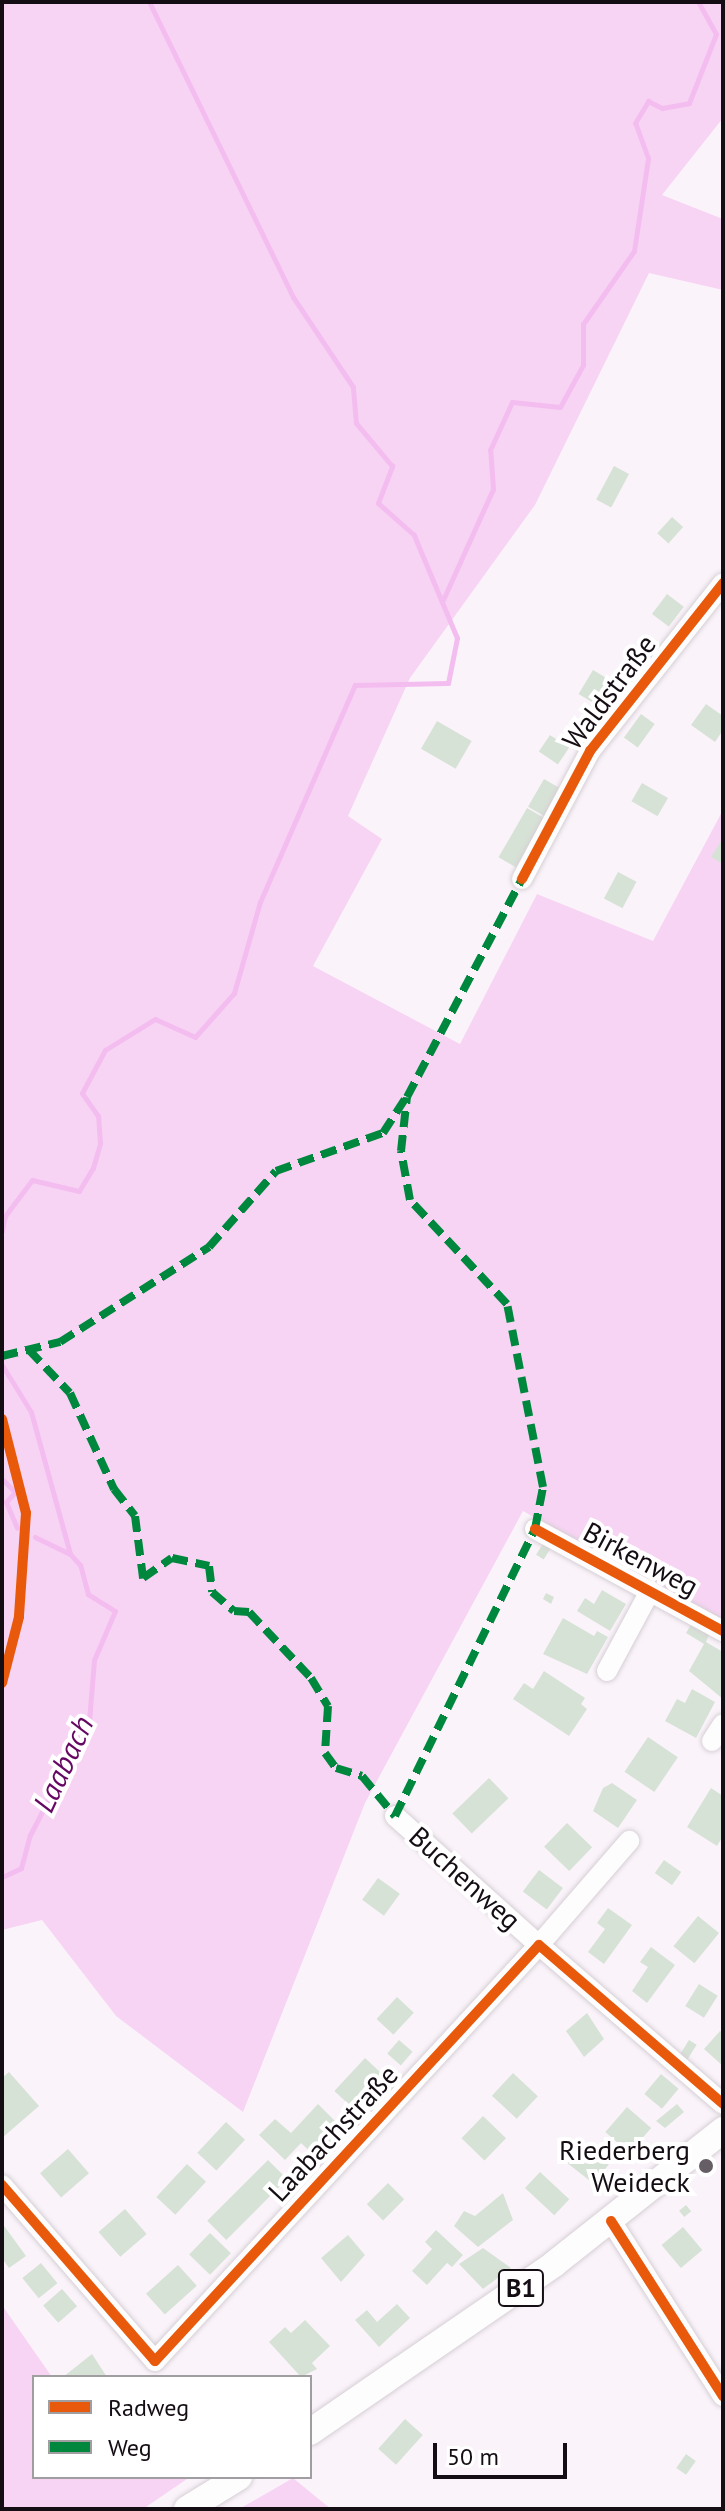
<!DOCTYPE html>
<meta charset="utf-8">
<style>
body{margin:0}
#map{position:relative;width:725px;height:2511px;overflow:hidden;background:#faf4fa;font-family:"PT Sans",sans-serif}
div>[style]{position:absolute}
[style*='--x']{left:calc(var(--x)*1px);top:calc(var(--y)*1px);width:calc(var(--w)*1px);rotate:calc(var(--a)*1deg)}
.green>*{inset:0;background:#f8d4f4}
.stream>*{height:5px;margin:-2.5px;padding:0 2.5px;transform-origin:2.5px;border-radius:2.5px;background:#f4bdf0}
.building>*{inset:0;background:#d7e2d6;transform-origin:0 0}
.roads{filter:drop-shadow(0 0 2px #d6cfd5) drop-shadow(0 0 2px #d6cfd5)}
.minor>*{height:20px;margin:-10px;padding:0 10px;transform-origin:10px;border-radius:10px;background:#fefdfe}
.major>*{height:26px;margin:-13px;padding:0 13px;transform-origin:13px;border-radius:13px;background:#fefdfe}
.quiet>*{height:8px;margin-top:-4px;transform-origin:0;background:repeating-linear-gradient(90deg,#00873e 0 16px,transparent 0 24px)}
.cycleway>*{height:10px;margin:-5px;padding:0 5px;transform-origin:5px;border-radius:5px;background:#e8590c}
.dots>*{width:22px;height:22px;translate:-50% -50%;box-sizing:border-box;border:4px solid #fff;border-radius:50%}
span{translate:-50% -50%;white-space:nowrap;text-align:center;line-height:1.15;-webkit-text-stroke:8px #fff;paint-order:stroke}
.shield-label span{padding:2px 6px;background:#fff;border:2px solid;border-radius:6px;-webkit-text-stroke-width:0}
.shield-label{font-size:26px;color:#150d14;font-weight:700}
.street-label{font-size:28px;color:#150d14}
.poi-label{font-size:28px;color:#150d14}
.right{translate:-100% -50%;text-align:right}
.water-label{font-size:30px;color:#660763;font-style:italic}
.frame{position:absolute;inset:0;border:4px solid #150d14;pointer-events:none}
.legend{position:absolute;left:32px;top:2375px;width:280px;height:104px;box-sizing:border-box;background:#fff;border:2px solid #a19ea1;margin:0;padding:10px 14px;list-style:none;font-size:24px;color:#150d14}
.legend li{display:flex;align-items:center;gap:16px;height:40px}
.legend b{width:40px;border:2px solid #a19ea1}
.scale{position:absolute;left:433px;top:2443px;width:134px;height:36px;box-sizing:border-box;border:4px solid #150d14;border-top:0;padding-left:10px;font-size:24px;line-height:28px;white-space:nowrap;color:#150d14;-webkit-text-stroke:6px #fff;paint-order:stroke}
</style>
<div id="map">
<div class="green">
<i style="clip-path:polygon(2px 2px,723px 2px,723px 118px,662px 195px,723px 219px,723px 290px,649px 273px,535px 505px,410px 678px,348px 816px,382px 839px,313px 966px,460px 1044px,537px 894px,653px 941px,723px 810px,723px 1624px,523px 1511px,365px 1803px,243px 2112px,116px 2016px,42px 1920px,2px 1930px)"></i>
<i style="clip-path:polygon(2px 2305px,52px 2377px,34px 2377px,34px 2477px,187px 2479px,143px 2509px,2px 2509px)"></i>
<i style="clip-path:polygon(293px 2478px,331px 2509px,239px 2509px)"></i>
</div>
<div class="stream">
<i style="--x:442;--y:602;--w:124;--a:-65.7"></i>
<i style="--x:493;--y:489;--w:39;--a:-94"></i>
<i style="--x:490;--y:450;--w:53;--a:-65.4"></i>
<i style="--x:512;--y:402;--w:48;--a:5.9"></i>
<i style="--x:560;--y:407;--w:48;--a:-61.3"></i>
<i style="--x:583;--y:365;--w:41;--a:-90"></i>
<i style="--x:583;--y:324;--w:89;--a:-55.1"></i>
<i style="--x:634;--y:251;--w:94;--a:-81.4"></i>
<i style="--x:648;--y:158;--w:37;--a:-110"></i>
<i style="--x:635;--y:123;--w:26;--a:-59"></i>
<i style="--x:648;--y:101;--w:16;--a:27"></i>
<i style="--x:662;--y:108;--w:27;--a:-10"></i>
<i style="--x:689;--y:103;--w:74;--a:-68.6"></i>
<i style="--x:716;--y:34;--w:37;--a:-119"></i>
<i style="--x:2;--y:1231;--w:15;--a:-79"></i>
<i style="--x:5;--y:1216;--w:45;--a:-53.1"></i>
<i style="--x:32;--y:1180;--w:48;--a:13.2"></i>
<i style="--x:79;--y:1191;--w:27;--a:-59"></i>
<i style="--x:93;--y:1168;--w:26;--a:-74"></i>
<i style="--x:100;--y:1143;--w:27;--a:-94"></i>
<i style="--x:98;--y:1116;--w:28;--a:-125"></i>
<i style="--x:82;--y:1093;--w:49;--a:-61.9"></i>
<i style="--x:105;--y:1050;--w:59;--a:-31.8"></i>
<i style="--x:155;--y:1019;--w:44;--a:24.2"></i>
<i style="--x:195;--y:1037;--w:59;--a:-48.4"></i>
<i style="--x:234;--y:993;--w:95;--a:-74.1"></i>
<i style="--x:260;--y:902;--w:237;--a:-66.4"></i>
<i style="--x:355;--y:685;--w:93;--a:-1.2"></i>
<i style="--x:448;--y:683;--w:46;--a:-78.7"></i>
<i style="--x:457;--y:638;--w:112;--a:-112.7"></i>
<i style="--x:414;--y:535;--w:48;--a:-138.4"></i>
<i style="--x:378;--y:503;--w:40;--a:-69"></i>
<i style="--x:392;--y:466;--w:56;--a:-129.9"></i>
<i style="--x:356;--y:423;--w:36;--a:-95"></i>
<i style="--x:353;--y:387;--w:108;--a:-123.7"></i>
<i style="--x:293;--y:297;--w:328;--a:-116"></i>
<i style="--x:2;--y:1365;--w:55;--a:58.3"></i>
<i style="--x:31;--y:1412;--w:147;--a:74.6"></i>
<i style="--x:2;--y:1479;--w:18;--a:45"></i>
<i style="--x:15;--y:1492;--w:13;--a:132"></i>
<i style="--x:6;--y:1502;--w:28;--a:67"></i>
<i style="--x:2;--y:1877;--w:21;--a:-25"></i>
<i style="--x:21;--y:1868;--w:34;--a:-75"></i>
<i style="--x:30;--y:1835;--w:128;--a:-62.6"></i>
<i style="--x:89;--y:1721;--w:61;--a:-85.3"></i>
<i style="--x:94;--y:1660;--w:53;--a:-66.8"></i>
<i style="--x:115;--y:1611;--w:32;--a:-148"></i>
<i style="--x:88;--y:1594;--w:30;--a:-105"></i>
<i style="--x:80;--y:1565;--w:15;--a:-132"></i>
<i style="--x:70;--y:1554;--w:39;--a:-154"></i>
</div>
<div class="building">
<i style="left:614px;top:466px;width:17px;height:38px;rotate:28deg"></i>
<i style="left:672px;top:517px;width:15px;height:22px;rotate:42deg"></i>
<i style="left:667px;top:594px;width:21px;height:25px;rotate:37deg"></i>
<i style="left:640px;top:639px;width:11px;height:19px;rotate:34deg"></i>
<i style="left:593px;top:670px;width:33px;height:28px;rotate:31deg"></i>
<i style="clip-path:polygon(706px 704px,723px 716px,723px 730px,715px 742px,691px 725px)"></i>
<i style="left:641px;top:714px;width:17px;height:29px;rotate:36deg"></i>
<i style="left:437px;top:721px;width:40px;height:32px;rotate:30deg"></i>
<i style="left:550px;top:735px;width:23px;height:20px;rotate:34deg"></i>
<i style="left:544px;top:779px;width:22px;height:32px;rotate:30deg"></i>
<i style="left:642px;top:783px;width:30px;height:21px;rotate:30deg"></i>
<i style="left:527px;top:808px;width:20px;height:57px;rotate:30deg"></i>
<i style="clip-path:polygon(723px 838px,723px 864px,711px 857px)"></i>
<i style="left:618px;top:872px;width:21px;height:30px;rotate:28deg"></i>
<i style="left:544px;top:1542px;width:9px;height:15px;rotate:32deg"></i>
<i style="clip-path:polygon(602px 1590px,626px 1604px,610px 1631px,577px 1611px,585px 1598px,594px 1604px)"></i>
<i style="clip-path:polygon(546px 1593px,554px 1597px,551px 1604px,543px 1599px)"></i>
<i style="clip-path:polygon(563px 1618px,594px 1636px,597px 1631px,608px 1637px,587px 1674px,543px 1654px)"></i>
<i style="clip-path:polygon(692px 1623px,710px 1633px,706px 1642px,723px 1652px,723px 1699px,689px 1671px,704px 1644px,686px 1633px)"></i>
<i style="clip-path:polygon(544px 1671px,585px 1698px,581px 1704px,587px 1709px,569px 1736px,513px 1699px,524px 1683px,533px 1689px)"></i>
<i style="clip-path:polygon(692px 1689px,715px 1702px,696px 1738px,665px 1721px,677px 1699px,685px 1703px)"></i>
<i style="left:648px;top:1737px;width:36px;height:42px;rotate:34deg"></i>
<i style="left:489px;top:1778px;width:28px;height:51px;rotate:46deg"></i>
<i style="clip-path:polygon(612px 1783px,637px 1800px,618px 1828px,593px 1811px,603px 1788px)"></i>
<i style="clip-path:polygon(711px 1788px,723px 1796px,723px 1836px,717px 1846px,687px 1827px)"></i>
<i style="left:567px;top:1823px;width:35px;height:33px;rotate:44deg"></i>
<i style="left:664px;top:1860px;width:21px;height:16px;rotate:35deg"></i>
<i style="left:539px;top:1870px;width:30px;height:27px;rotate:37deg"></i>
<i style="left:378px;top:1878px;width:27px;height:27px;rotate:36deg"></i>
<i style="clip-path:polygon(608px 1908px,632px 1925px,604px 1964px,588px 1952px,605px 1929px,597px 1923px)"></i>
<i style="left:698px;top:1916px;width:27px;height:39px;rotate:39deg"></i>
<i style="clip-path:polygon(651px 1947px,675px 1965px,647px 2003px,632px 1991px,648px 1967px,640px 1962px)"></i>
<i style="left:699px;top:1984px;width:22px;height:26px;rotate:32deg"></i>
<i style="left:397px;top:1997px;width:23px;height:30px;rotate:43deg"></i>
<i style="clip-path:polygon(587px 2013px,604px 2039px,584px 2057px,566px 2031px)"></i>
<i style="clip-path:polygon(720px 2031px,723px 2033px,723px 2066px,704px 2049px)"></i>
<i style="left:399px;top:2040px;width:18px;height:18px;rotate:41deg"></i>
<i style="left:689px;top:2040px;width:9px;height:18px;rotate:32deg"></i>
<i style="left:365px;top:2058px;width:25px;height:45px;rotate:43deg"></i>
<i style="clip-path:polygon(9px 2072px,39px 2106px,2px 2138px,2px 2078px)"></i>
<i style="left:513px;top:2073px;width:34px;height:31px;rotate:43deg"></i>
<i style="left:661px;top:2074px;width:23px;height:26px;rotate:40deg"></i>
<i style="clip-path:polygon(318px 2104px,344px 2130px,317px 2158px,301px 2143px,285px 2160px,259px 2135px,275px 2119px,291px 2133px)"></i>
<i style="clip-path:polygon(677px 2104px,684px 2112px,665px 2128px,656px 2121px)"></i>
<i style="left:627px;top:2107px;width:32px;height:33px;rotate:41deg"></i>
<i style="left:483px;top:2116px;width:32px;height:31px;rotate:44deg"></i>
<i style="left:226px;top:2122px;width:26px;height:42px;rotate:43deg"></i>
<i style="clip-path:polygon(573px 2146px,588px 2158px,596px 2148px,612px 2160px,594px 2184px,562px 2159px)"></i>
<i style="left:68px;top:2149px;width:32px;height:37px;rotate:49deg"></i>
<i style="left:268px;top:2160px;width:27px;height:86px;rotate:45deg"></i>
<i style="left:187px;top:2164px;width:26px;height:45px;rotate:43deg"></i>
<i style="left:540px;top:2172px;width:40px;height:22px;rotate:43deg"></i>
<i style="left:388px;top:2183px;width:23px;height:30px;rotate:45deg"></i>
<i style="clip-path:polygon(503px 2193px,513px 2220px,478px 2247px,454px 2226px,464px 2211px,475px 2216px)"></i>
<i style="left:686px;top:2205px;width:8px;height:9px;rotate:50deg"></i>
<i style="left:125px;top:2209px;width:33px;height:35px;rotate:49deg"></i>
<i style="clip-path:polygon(2px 2223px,26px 2256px,9px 2268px,2px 2258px)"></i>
<i style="left:683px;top:2227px;width:30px;height:28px;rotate:50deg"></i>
<i style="clip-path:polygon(436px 2230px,463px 2255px,452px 2267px,447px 2263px,427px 2285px,412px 2271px,432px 2249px,425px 2242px)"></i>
<i style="left:210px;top:2233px;width:29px;height:30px;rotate:44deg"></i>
<i style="clip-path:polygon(348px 2235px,365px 2255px,341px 2282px,321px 2258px)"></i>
<i style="clip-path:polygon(483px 2248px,511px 2268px,483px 2289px,459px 2264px)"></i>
<i style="left:41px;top:2263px;width:26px;height:24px;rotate:51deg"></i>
<i style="left:178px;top:2265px;width:28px;height:43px;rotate:48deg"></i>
<i style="left:62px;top:2289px;width:23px;height:25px;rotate:49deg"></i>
<i style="clip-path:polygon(397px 2304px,410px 2318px,379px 2347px,355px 2320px,367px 2310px,377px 2322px)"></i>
<i style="clip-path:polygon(305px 2320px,330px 2346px,312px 2363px,317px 2369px,301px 2377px,269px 2342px,285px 2327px,291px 2333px)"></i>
<i style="clip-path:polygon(92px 2354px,107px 2377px,63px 2377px)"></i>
<i style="left:405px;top:2419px;width:24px;height:40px;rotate:42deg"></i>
<i style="left:686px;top:2454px;width:12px;height:17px;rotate:35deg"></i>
</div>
<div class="roads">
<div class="minor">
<i style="--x:522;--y:879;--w:145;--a:-62"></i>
<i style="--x:590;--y:751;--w:214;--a:-51.6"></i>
<i style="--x:535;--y:1529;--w:214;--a:28.5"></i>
<i style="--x:607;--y:1671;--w:91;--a:-61.7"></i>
<i style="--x:712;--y:1741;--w:20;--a:-57"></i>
<i style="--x:395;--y:1816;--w:193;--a:41.9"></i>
<i style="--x:539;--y:1945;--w:138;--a:-49.1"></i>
<i style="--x:2;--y:2185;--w:233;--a:49"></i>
<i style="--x:155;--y:2361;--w:566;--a:-47.29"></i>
<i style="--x:539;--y:1945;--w:243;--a:40.8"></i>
<i style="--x:611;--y:2221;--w:208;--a:57.4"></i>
</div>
<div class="major">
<i style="--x:310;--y:2432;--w:296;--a:-34.5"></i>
<i style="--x:554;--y:2264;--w:216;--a:-38.4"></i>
<i style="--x:187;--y:2509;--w:61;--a:-31.6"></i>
</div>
</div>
<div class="quiet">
<i style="--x:29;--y:1350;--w:59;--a:46.4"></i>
<i style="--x:70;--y:1393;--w:106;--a:65.4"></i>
<i style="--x:114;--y:1489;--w:34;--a:52"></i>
<i style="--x:135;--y:1516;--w:63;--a:82.6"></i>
<i style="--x:143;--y:1578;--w:35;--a:-35"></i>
<i style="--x:172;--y:1558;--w:38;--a:12"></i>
<i style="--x:209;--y:1566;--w:26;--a:83"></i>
<i style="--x:212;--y:1592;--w:29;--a:41"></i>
<i style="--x:234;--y:1611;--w:15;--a:4"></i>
<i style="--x:249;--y:1612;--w:91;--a:46.8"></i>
<i style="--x:311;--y:1678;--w:33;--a:59"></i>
<i style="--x:328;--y:1706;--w:47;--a:93.7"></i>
<i style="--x:325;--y:1753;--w:19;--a:54"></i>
<i style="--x:336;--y:1768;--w:27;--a:17"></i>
<i style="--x:362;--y:1776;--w:52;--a:50.5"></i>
<i style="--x:395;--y:1816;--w:319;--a:-64"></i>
<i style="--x:535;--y:1529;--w:43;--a:-79.2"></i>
<i style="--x:543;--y:1487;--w:187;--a:-101.1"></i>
<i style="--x:507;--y:1304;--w:142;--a:-133"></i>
<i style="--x:410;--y:1200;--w:50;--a:-100.4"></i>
<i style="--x:401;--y:1151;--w:54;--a:-83.7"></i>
<i style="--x:407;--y:1097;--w:246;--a:-62.2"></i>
<i style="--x:2;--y:1356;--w:60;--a:-13.6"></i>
<i style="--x:60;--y:1342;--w:177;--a:-32.5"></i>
<i style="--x:209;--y:1247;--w:101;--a:-48.6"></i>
<i style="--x:276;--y:1171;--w:114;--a:-19.6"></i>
<i style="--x:383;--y:1133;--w:40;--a:-57.1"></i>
</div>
<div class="cycleway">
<i style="--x:522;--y:879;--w:145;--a:-62"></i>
<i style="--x:590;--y:751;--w:214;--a:-51.6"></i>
<i style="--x:2;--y:1419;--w:97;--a:75.7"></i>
<i style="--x:26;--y:1513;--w:104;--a:93.9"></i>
<i style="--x:19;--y:1617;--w:68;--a:104.4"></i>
<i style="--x:535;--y:1529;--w:214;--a:28.5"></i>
<i style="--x:2;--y:2185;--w:233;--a:49"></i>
<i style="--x:155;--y:2361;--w:566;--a:-47.29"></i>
<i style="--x:539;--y:1945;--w:243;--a:40.8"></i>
<i style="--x:611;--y:2221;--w:208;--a:57.4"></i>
</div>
<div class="dots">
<i style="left:706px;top:2166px;background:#655e64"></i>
</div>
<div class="shield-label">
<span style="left:521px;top:2288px">B1</span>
</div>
<div class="street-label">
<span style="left:609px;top:692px;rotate:-53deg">Waldstraße</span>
<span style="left:641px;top:1559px;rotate:28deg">Birkenweg</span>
<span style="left:465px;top:1878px;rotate:42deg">Buchenweg</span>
<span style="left:333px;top:2133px;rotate:-47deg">Laabachstraße</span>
</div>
<div class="poi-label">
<span class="right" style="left:690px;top:2166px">Riederberg<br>Weideck</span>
</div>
<div class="water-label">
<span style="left:63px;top:1764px;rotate:-65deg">Laabach</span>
</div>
<div class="frame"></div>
<ul class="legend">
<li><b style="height:10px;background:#e8590c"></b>Radweg</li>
<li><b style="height:10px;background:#00873e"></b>Weg</li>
</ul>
<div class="scale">50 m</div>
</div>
